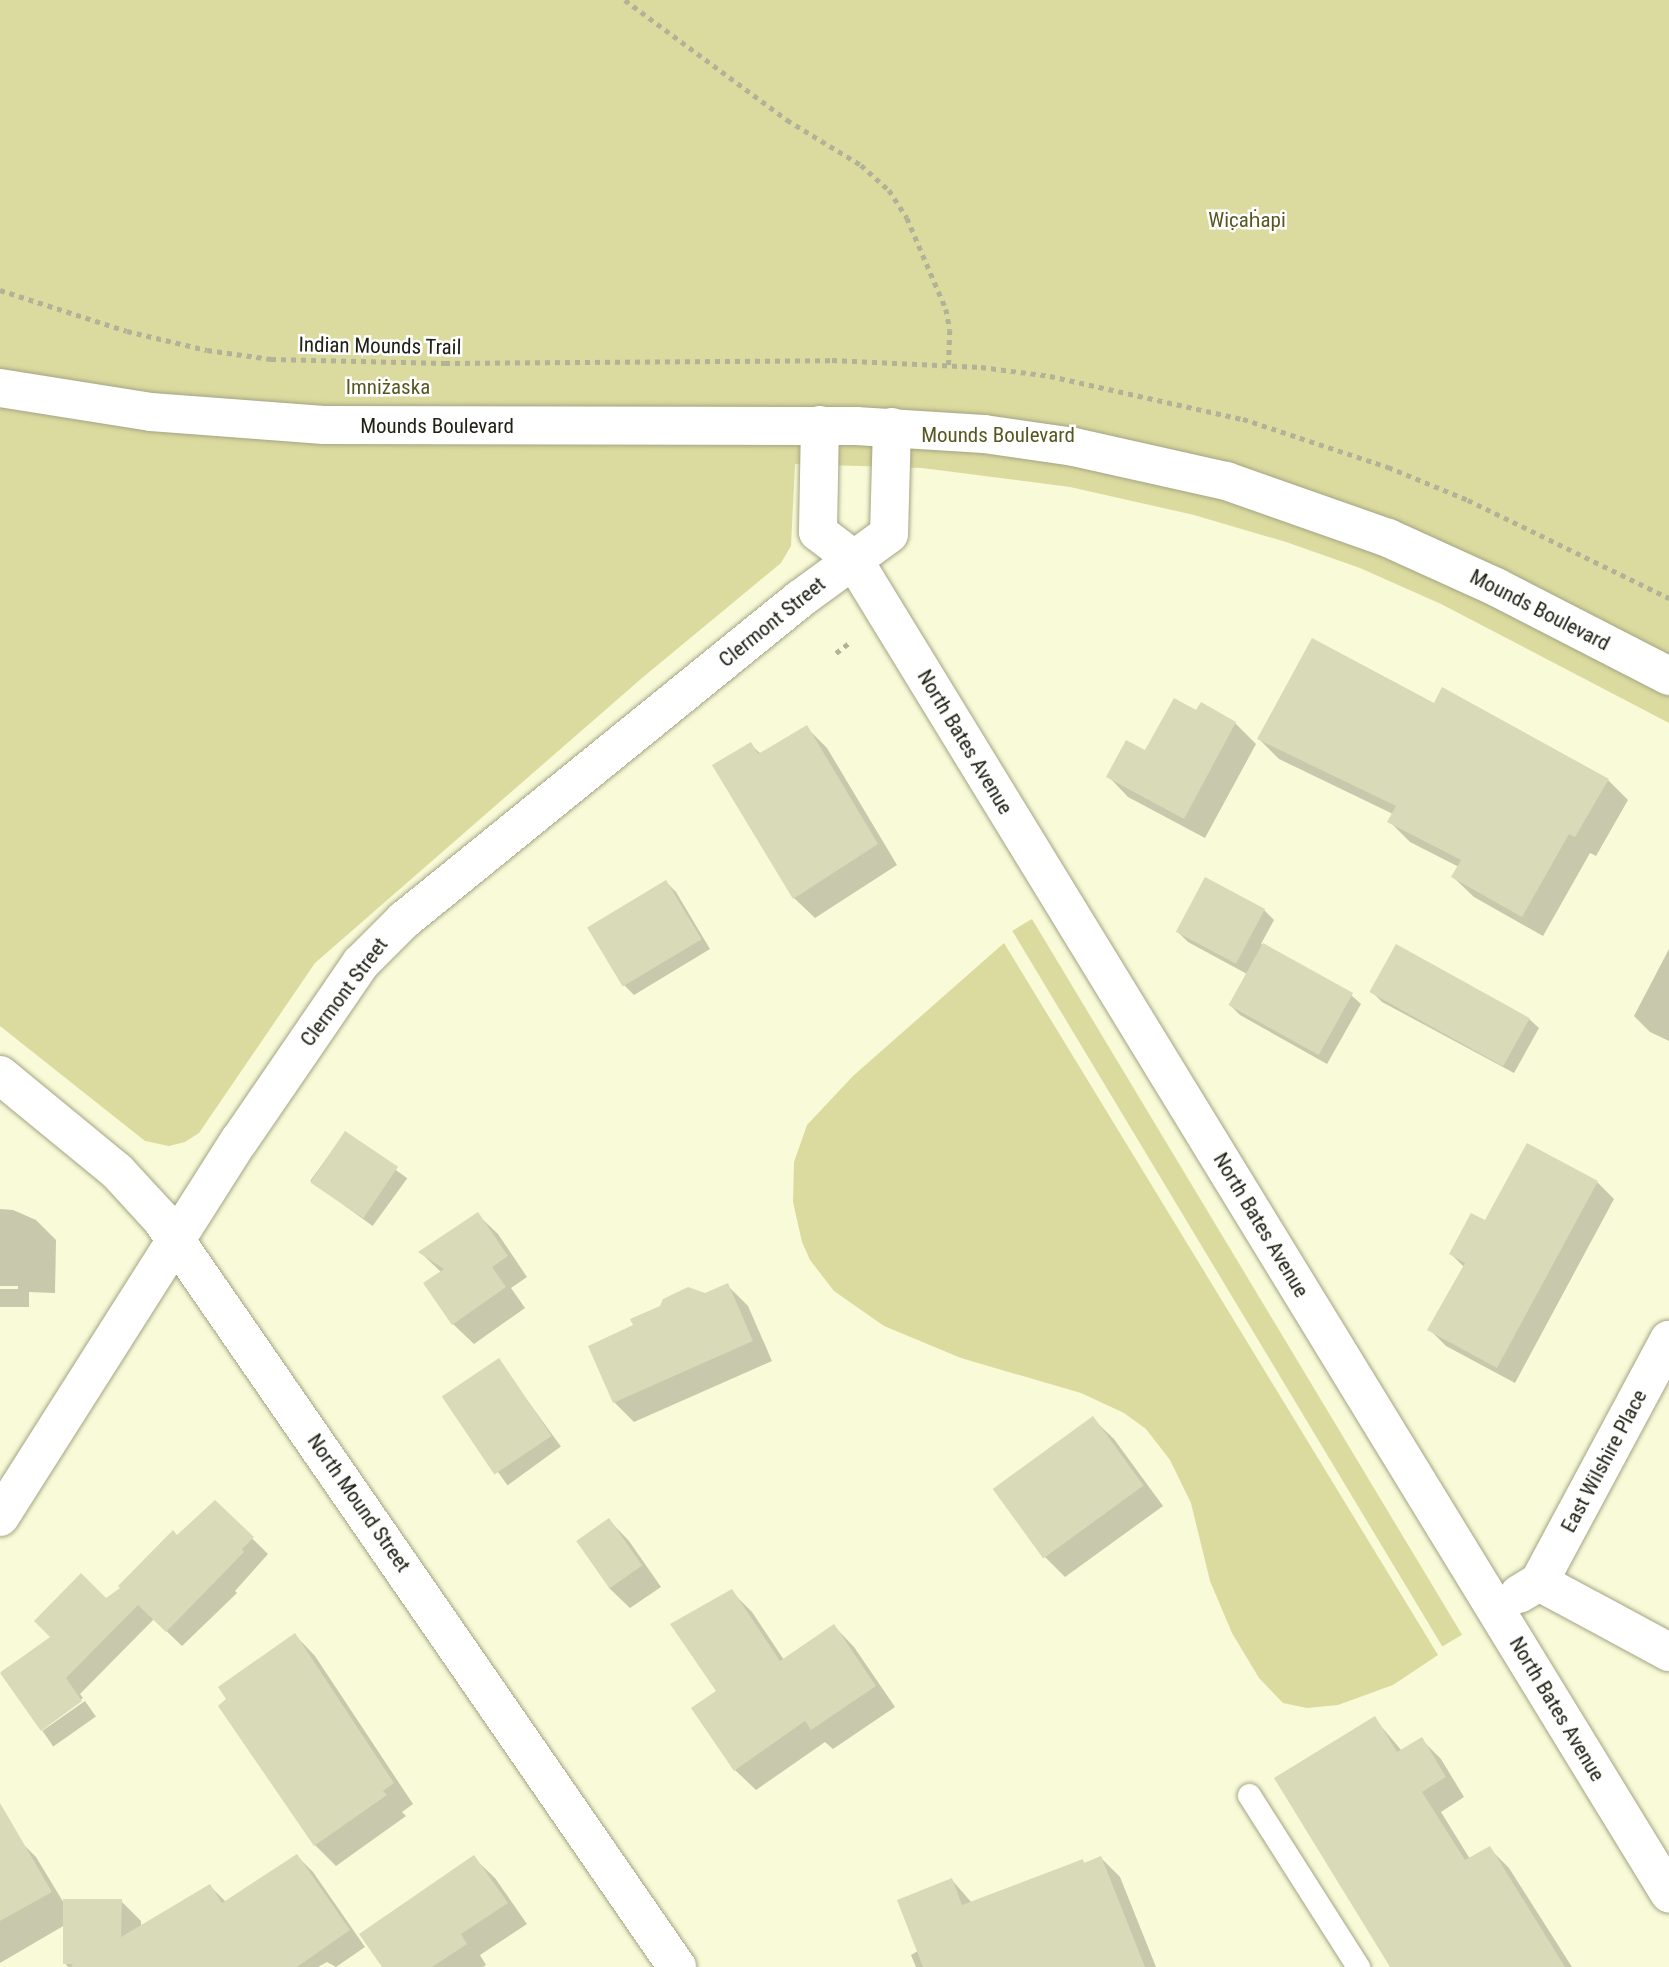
<!DOCTYPE html>
<meta charset="utf-8">
<style>
body{margin:0}
#map{position:relative;width:1669px;height:1967px;overflow:hidden;background:#f9fad8;font-family:"Roboto Condensed",sans-serif}
div>[style]{position:absolute}
[style*='--x']{left:calc(var(--x)*1px);top:calc(var(--y)*1px);width:calc(var(--w)*1px);rotate:calc(var(--a)*1deg)}
.green>*{inset:0;background:#dbdb9f;transform-origin:0 0}
.shadow>*{inset:0;background:#0003;transform-origin:0 0}
.building>*{inset:0;background:#d9dab8;transform-origin:0 0}
.path>*{height:4.5px;margin-top:-2.25px;transform-origin:0;background:repeating-linear-gradient(90deg,#b1b297 0 5px,transparent 0 10px)}
.roads{filter:drop-shadow(0 0 2px #a4a484) drop-shadow(0 0 2px #a4a484)}
.lane>*{height:23px;margin:-11.5px;padding:0 11.5px;transform-origin:11.5px;border-radius:11.5px;background:#fff}
.street>*{height:38px;margin:-19px;padding:0 19px;transform-origin:19px;border-radius:19px;background:#fff}
.secondary>*{height:38px;margin:-19px;padding:0 19px;transform-origin:19px;border-radius:19px;background:#fff}
span{translate:-50% -50%;white-space:nowrap;text-align:center;line-height:1.15;-webkit-text-stroke:5px #fff;paint-order:stroke}
.park-label{font-size:21px;color:#585720}
.street-label{font-size:21px;color:#212115}
</style>
<div id="map">
<div class="green">
<i style="clip-path:polygon(0 0,1669px 0,1669px 723px,1441px 604px,1360px 568px,1286px 542px,1194px 515px,1070px 487px,922px 468px,795px 464px,791px 546px,781px 563px,642px 678px,315px 963px,199px 1133px,185px 1142px,169px 1146px,145px 1141px,0 1026px)"></i>
<i style="left:1032px;top:919px;width:835px;height:23px;rotate:59deg"></i>
<i style="clip-path:polygon(1004px 943px,1438px 1655px,1393px 1685px,1338px 1705px,1307px 1708px,1283px 1703px,1259px 1678px,1232px 1633px,1210px 1581px,1191px 1503px,1170px 1460px,1146px 1429px,1124px 1413px,1081px 1393px,961px 1358px,884px 1326px,834px 1291px,810px 1260px,802px 1242px,793px 1202px,794px 1162px,807px 1125px,853px 1076px)"></i>
</div>
<div class="shadow">
<i style="clip-path:polygon(1201px 705px,1235px 723px,1256px 744px,1205px 838px,1128px 797px,1108px 776px,1145px 753px,1197px 713px)"></i>
<i style="clip-path:polygon(1435px 705px,1608px 780px,1628px 800px,1596px 856px,1590px 853px,1543px 936px,1474px 897px,1453px 877px,1459px 867px,1410px 842px,1389px 821px,1393px 814px,1279px 759px,1259px 739px)"></i>
<i style="clip-path:polygon(806px 727px,827px 748px,897px 865px,815px 918px,794px 898px,750px 744px,761px 754px)"></i>
<i style="clip-path:polygon(666px 882px,676px 892px,710px 949px,634px 995px,624px 985px)"></i>
<i style="clip-path:polygon(1264px 910px,1274px 920px,1261px 944px,1351px 995px,1361px 1004px,1327px 1064px,1240px 1015px,1230px 1005px,1247px 974px,1188px 942px,1178px 932px)"></i>
<i style="clip-path:polygon(1669px 949px,1669px 1041px,1650px 1032px,1634px 1016px)"></i>
<i style="clip-path:polygon(1372px 992px,1529px 1019px,1539px 1028px,1514px 1073px,1382px 1002px)"></i>
<i style="left:345px;top:1133px;width:77px;height:59px;rotate:36deg"></i>
<i style="clip-path:polygon(1597px 1182px,1614px 1199px,1515px 1383px,1446px 1346px,1429px 1329px,1464px 1267px,1451px 1254px,1486px 1222px)"></i>
<i style="clip-path:polygon(0 1209px,13px 1210px,36px 1220px,56px 1240px,55px 1293px,29px 1292px,29px 1307px,0 1307px,0 1289px,18px 1289px,18px 1286px,0 1286px)"></i>
<i style="clip-path:polygon(477px 1214px,498px 1234px,527px 1277px,511px 1288px,525px 1308px,474px 1344px,453px 1324px,442px 1273px,421px 1253px)"></i>
<i style="clip-path:polygon(728px 1286px,748px 1306px,772px 1361px,634px 1422px,614px 1402px,636px 1326px,662px 1307px)"></i>
<i style="left:498px;top:1360px;width:107px;height:66px;rotate:54deg"></i>
<i style="clip-path:polygon(1093px 1419px,1114px 1439px,1163px 1506px,1065px 1577px,1045px 1557px)"></i>
<i style="clip-path:polygon(215px 1502px,268px 1554px,235px 1591px,237px 1593px,182px 1646px,154px 1619px,80px 1694px,83px 1698px,42px 1730px,1px 1672px,123px 1588px)"></i>
<i style="clip-path:polygon(609px 1520px,629px 1541px,661px 1587px,630px 1608px,609px 1588px)"></i>
<i style="clip-path:polygon(732px 1592px,752px 1612px,784px 1660px,834px 1626px,854px 1647px,895px 1707px,833px 1749px,825px 1742px,756px 1790px,735px 1770px,718px 1692px)"></i>
<i style="clip-path:polygon(295px 1635px,315px 1656px,413px 1804px,402px 1812px,406px 1816px,336px 1866px,315px 1845px,220px 1706px)"></i>
<i style="left:85px;top:1701px;width:19px;height:52px;rotate:55deg"></i>
<i style="clip-path:polygon(1375px 1719px,1402px 1751px,1422px 1740px,1441px 1759px,1464px 1797px,1441px 1812px,1470px 1859px,1489px 1848px,1509px 1868px,1572px 1967px,1394px 1967px)"></i>
<i style="clip-path:polygon(22px 1843px,36px 1857px,65px 1905px,121px 1901px,141px 1921px,141px 1937px,155px 1967px,68px 1967px,65px 1963px,65px 1925px,0 1963px,0 1855px)"></i>
<i style="clip-path:polygon(297px 1856px,313px 1872px,365px 1947px,336px 1967px,327px 1962px,318px 1967px,194px 1967px,210px 1886px,226px 1902px)"></i>
<i style="clip-path:polygon(474px 1858px,495px 1878px,527px 1924px,480px 1955px,486px 1965px,483px 1967px,384px 1967px)"></i>
<i style="clip-path:polygon(1101px 1858px,1120px 1877px,1156px 1967px,916px 1967px,911px 1955px,918px 1951px,952px 1880px,972px 1903px,1082px 1861px,1086px 1864px)"></i>
</div>
<div class="building">
<i style="clip-path:polygon(1312px 638px,1434px 703px,1442px 687px,1609px 779px,1575px 837px,1569px 834px,1522px 917px,1451px 877px,1461px 860px,1387px 822px,1396px 806px,1257px 739px)"></i>
<i style="clip-path:polygon(1174px 698px,1196px 710px,1201px 702px,1236px 722px,1184px 819px,1106px 777px,1126px 740px,1145px 750px)"></i>
<i style="clip-path:polygon(807px 725px,878px 844px,793px 899px,712px 765px,751px 742px,758px 754px)"></i>
<i style="left:1205px;top:877px;width:68px;height:62px;rotate:28deg"></i>
<i style="left:666px;top:880px;width:69px;height:92px;rotate:59deg"></i>
<i style="left:1263px;top:943px;width:103px;height:71px;rotate:29deg"></i>
<i style="left:1396px;top:944px;width:153px;height:55px;rotate:29deg"></i>
<i style="left:345px;top:1131px;width:64px;height:62px;rotate:34deg"></i>
<i style="clip-path:polygon(1527px 1143px,1598px 1181px,1497px 1368px,1427px 1330px,1465px 1263px,1449px 1254px,1471px 1213px,1485px 1220px)"></i>
<i style="clip-path:polygon(478px 1212px,508px 1256px,492px 1267px,506px 1287px,452px 1325px,423px 1283px,444px 1269px,418px 1252px)"></i>
<i style="clip-path:polygon(728px 1283px,753px 1341px,613px 1403px,588px 1346px,633px 1325px,630px 1319px,660px 1306px,663px 1299px,688px 1287px,705px 1293px)"></i>
<i style="left:499px;top:1358px;width:94px;height:69px;rotate:56deg"></i>
<i style="left:1093px;top:1416px;width:86px;height:124px;rotate:54deg"></i>
<i style="clip-path:polygon(215px 1500px,254px 1537px,242px 1549px,244px 1552px,166px 1632px,138px 1605px,66px 1678px,82px 1701px,41px 1731px,0 1673px,50px 1637px,34px 1621px,81px 1573px,106px 1598px,120px 1588px,118px 1586px,173px 1530px,177px 1535px)"></i>
<i style="left:609px;top:1518px;width:58px;height:40px;rotate:55deg"></i>
<i style="clip-path:polygon(732px 1589px,780px 1661px,834px 1624px,876px 1686px,811px 1730px,805px 1721px,734px 1771px,691px 1708px,716px 1691px,670px 1624px)"></i>
<i style="clip-path:polygon(295px 1633px,394px 1783px,383px 1791px,387px 1795px,314px 1846px,218px 1706px,226px 1699px,218px 1687px)"></i>
<i style="clip-path:polygon(1375px 1716px,1397px 1752px,1422px 1737px,1446px 1777px,1422px 1792px,1465px 1860px,1490px 1846px,1565px 1967px,1390px 1967px,1274px 1778px)"></i>
<i style="clip-path:polygon(0 1803px,52px 1892px,0 1921px)"></i>
<i style="clip-path:polygon(297px 1854px,350px 1930px,297px 1967px,71px 1967px,73px 1964px,63px 1964px,63px 1899px,122px 1899px,121px 1937px,210px 1884px,222px 1903px)"></i>
<i style="clip-path:polygon(474px 1855px,508px 1903px,461px 1934px,467px 1944px,432px 1967px,382px 1967px,359px 1934px)"></i>
<i style="clip-path:polygon(1101px 1856px,1145px 1967px,923px 1967px,897px 1900px,952px 1878px,962px 1905px,1083px 1859px,1084px 1863px)"></i>
</div>
<div class="path">
<i style="--x:625;--y:0;--w:202;--a:36.5"></i>
<i style="--x:787;--y:120;--w:87;--a:31.3"></i>
<i style="--x:861;--y:165;--w:38;--a:42"></i>
<i style="--x:889;--y:190;--w:33;--a:57"></i>
<i style="--x:907;--y:218;--w:99;--a:66.8"></i>
<i style="--x:946;--y:309;--w:21;--a:79"></i>
<i style="--x:950;--y:330;--w:35;--a:92"></i>
<i style="--x:0;--y:290;--w:133;--a:17.9"></i>
<i style="--x:127;--y:331;--w:82;--a:13.4"></i>
<i style="--x:207;--y:350;--w:65;--a:8"></i>
<i style="--x:271;--y:359;--w:174;--a:1.3"></i>
<i style="--x:445;--y:363;--w:387;--a:-0.4"></i>
<i style="--x:832;--y:360;--w:149;--a:2.7"></i>
<i style="--x:981;--y:367;--w:70;--a:7.4"></i>
<i style="--x:1050;--y:376;--w:198;--a:12.6"></i>
<i style="--x:1243;--y:419;--w:153;--a:18.3"></i>
<i style="--x:1388;--y:467;--w:87;--a:22.4"></i>
<i style="--x:1468;--y:500;--w:224;--a:26"></i>
<i style="--x:836;--y:653;--w:16;--a:-38"></i>
</div>
<div class="roads">
<div class="lane">
<i style="--x:1249;--y:1795;--w:204;--a:57.6"></i>
</div>
<div class="street">
<i style="--x:820;--y:425;--w:107;--a:91.1"></i>
<i style="--x:818;--y:532;--w:43;--a:37.4"></i>
<i style="--x:852;--y:558;--w:17;--a:57"></i>
<i style="--x:861;--y:572;--w:1549;--a:58.55"></i>
<i style="--x:0;--y:1075;--w:151;--a:39.4"></i>
<i style="--x:117;--y:1171;--w:65;--a:47.5"></i>
<i style="--x:161;--y:1219;--w:909;--a:55.4"></i>
<i style="--x:0;--y:1517;--w:446;--a:-57.6"></i>
<i style="--x:239;--y:1141;--w:216;--a:-55.6"></i>
<i style="--x:361;--y:963;--w:61;--a:-45"></i>
<i style="--x:404;--y:920;--w:510;--a:-39.03"></i>
<i style="--x:800;--y:599;--w:110;--a:-36.1"></i>
<i style="--x:889;--y:534;--w:107;--a:-88.4"></i>
<i style="--x:1539;--y:1582;--w:275;--a:-61.8"></i>
<i style="--x:1519;--y:1594;--w:23;--a:-31"></i>
<i style="--x:1539;--y:1582;--w:148;--a:28.3"></i>
</div>
<div class="secondary">
<i style="--x:0;--y:388;--w:153;--a:9"></i>
<i style="--x:151;--y:412;--w:173;--a:4.3"></i>
<i style="--x:324;--y:425;--w:532;--a:0.11"></i>
<i style="--x:856;--y:426;--w:128;--a:3.6"></i>
<i style="--x:984;--y:434;--w:91;--a:8.2"></i>
<i style="--x:1074;--y:447;--w:156;--a:12.6"></i>
<i style="--x:1226;--y:481;--w:172;--a:19.4"></i>
<i style="--x:1388;--y:538;--w:119;--a:24.4"></i>
<i style="--x:1496;--y:587;--w:195;--a:27.2"></i>
</div>
</div>
<div class="park-label">
<span style="left:1247px;top:220px">Wic̣aḣapi</span>
<span style="left:388px;top:387px">Imniżaska</span>
<span style="left:998px;top:435px">Mounds Boulevard</span>
</div>
<div class="street-label">
<span style="left:380px;top:346px;rotate:1deg">Indian Mounds Trail</span>
<span style="left:437px;top:426px">Mounds Boulevard</span>
<span style="left:1540px;top:610px;rotate:27deg">Mounds Boulevard</span>
<span style="left:772px;top:622px;rotate:-39deg">Clermont Street</span>
<span style="left:965px;top:742px;rotate:59deg">North Bates Avenue</span>
<span style="left:344px;top:992px;rotate:-53deg">Clermont Street</span>
<span style="left:1261px;top:1225px;rotate:59deg">North Bates Avenue</span>
<span style="left:1604px;top:1461px;rotate:-62deg">East Wilshire Place</span>
<span style="left:359px;top:1503px;rotate:55deg">North Mound Street</span>
<span style="left:1557px;top:1709px;rotate:59deg">North Bates Avenue</span>
</div>
</div>
